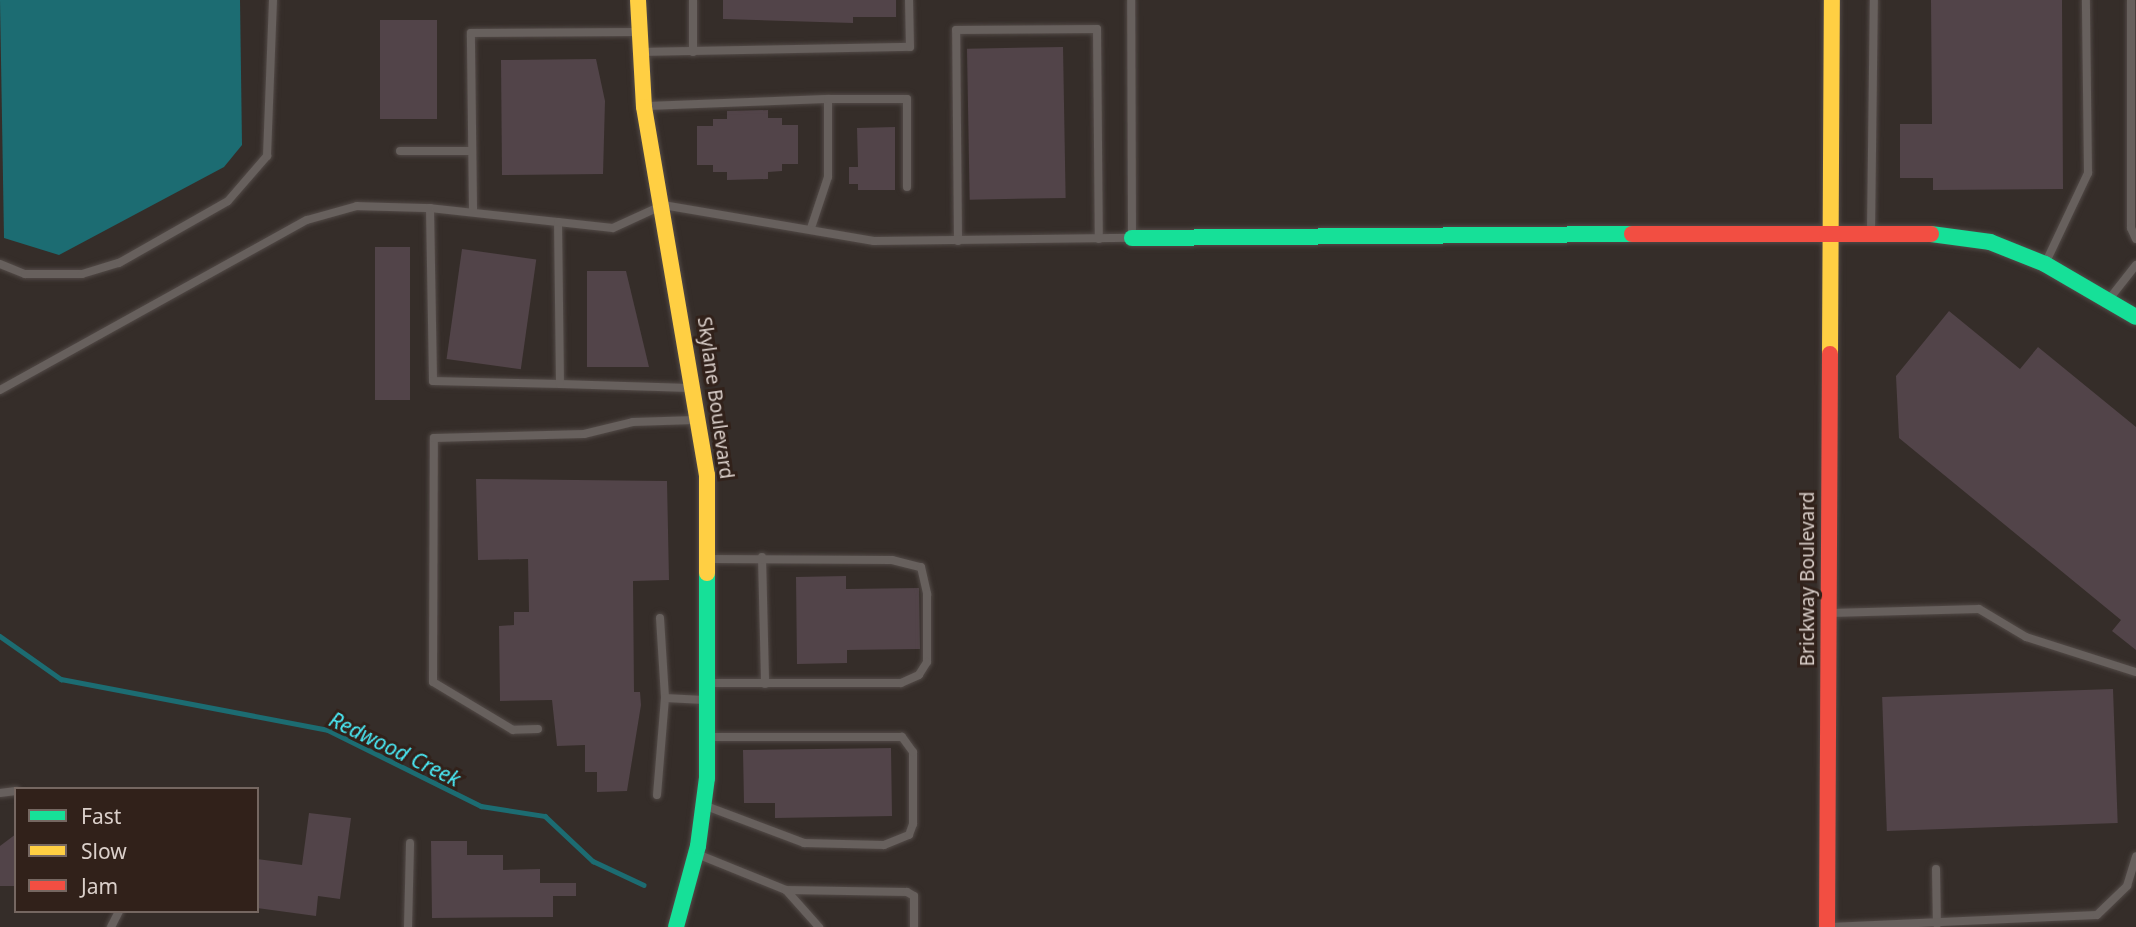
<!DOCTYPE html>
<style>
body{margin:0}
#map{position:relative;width:2136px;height:927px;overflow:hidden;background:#352d29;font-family:"Noto Sans",sans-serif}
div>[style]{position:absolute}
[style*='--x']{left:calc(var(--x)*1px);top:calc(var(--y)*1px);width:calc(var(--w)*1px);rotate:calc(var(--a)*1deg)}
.water>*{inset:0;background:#1c6c72}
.stream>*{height:4.5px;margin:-2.25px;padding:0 2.25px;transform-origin:2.25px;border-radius:2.25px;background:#1c6c72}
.building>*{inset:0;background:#524449;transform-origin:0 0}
.roads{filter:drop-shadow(0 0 2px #524a47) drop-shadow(0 0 2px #524a47)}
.lane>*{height:8px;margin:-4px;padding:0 4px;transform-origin:4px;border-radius:4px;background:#67605d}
.fast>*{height:16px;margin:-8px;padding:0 8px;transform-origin:8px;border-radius:8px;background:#16e098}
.slow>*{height:16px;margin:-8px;padding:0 8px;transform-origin:8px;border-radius:8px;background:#ffcf43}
.jam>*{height:16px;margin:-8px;padding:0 8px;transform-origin:8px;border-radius:8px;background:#f24e42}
span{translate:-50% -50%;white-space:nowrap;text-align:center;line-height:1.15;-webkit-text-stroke:6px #31211a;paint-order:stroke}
.street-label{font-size:19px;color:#dbd0cb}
.water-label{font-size:21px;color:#4ae9f5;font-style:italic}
.legend{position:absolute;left:14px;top:787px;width:245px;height:126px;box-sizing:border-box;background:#31211a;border:2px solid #756761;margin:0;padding:9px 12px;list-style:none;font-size:21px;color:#dbd0cb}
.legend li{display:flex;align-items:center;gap:14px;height:35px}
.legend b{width:35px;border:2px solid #756761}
</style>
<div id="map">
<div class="water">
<i style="clip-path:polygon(0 0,240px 0,242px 145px,224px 167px,59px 255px,4px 238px)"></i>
</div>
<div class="stream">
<i style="--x:0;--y:636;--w:75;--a:35.2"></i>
<i style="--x:61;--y:679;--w:272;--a:10.8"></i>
<i style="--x:328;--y:730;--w:171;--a:26.4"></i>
<i style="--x:481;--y:806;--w:65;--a:8.9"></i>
<i style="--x:545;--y:816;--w:66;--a:43.2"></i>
<i style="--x:593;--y:861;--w:56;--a:25.2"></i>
</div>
<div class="building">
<i style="clip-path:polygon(723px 0,896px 0,896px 17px,853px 17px,853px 23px,723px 19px)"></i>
<i style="clip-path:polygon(1931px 0,2062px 0,2063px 189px,1933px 190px,1933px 178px,1900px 178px,1900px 124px,1932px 124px)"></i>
<i style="left:380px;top:20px;width:57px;height:99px"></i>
<i style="left:1063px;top:47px;width:151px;height:96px;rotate:89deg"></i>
<i style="clip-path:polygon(596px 59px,605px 101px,603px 174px,502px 175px,501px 60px)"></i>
<i style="clip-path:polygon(768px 110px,768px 118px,782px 118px,782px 125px,798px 125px,798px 164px,782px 164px,782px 171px,768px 172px,768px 179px,727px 180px,727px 172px,713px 172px,713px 165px,697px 165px,697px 126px,713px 126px,713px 119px,727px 119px,727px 111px)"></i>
<i style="clip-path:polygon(895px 127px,895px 190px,858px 190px,858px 184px,849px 184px,849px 167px,858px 167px,857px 128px)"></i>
<i style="left:375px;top:247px;width:35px;height:153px"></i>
<i style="left:462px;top:249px;width:75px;height:111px;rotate:8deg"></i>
<i style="clip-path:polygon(587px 271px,626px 271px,649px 367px,587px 367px)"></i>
<i style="clip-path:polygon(1949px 311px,2020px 369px,2038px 347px,2136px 427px,2136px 650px,2112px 631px,2121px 620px,1899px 438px,1896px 376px)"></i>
<i style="clip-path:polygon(476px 479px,667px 481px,669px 580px,633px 581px,634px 692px,640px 692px,641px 705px,627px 791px,597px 792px,597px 772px,585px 772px,585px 745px,557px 746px,552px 700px,500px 701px,499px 626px,514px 625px,514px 612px,529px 612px,528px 559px,478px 560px)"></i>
<i style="clip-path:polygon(846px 576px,846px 589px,919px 588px,920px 649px,847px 650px,847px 663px,797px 664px,796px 577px)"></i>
<i style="left:2113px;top:689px;width:134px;height:231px;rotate:88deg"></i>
<i style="clip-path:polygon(891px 748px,892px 816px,775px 818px,775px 803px,744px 803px,743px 750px)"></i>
<i style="clip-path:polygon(309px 813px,351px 818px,340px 899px,318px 896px,316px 916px,257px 908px,257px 859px,302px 865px)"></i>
<i style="clip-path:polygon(16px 834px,16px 886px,0 886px,0 846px)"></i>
<i style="clip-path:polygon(431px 841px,467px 841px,467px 855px,503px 855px,503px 870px,540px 869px,540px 883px,576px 883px,576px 896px,553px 896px,553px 917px,432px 918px)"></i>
</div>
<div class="roads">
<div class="lane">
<i style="--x:2131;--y:0;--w:228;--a:90"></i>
<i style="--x:2131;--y:228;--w:12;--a:66"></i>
<i style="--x:642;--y:52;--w:268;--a:-1.1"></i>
<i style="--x:910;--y:47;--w:47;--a:-91.2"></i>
<i style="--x:693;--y:52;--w:52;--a:-90"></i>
<i style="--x:645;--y:106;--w:183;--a:-2.2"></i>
<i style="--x:400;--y:151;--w:72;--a:0"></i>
<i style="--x:473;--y:209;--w:176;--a:-90.7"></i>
<i style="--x:471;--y:33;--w:166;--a:-0.3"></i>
<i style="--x:558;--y:222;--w:129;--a:-173.8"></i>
<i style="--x:430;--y:208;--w:173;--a:89"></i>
<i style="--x:433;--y:381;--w:127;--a:1.4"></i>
<i style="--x:811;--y:228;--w:54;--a:-71.6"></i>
<i style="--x:828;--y:177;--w:78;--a:-90"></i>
<i style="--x:828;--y:99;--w:79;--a:0"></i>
<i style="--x:907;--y:99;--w:88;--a:90"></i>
<i style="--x:1871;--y:232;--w:232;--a:-89.3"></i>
<i style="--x:958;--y:241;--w:211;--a:-90.5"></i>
<i style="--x:956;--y:30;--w:141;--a:-0.4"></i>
<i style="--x:1097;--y:29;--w:210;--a:89.5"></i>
<i style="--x:0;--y:264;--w:27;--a:22"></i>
<i style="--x:25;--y:274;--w:57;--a:0"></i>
<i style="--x:82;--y:274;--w:39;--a:-17"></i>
<i style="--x:119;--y:263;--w:125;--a:-29.6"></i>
<i style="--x:228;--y:201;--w:60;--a:-49.1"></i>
<i style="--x:267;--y:156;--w:156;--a:-87.8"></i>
<i style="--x:2045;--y:264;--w:101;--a:-64.7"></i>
<i style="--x:2088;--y:173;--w:173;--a:-90.7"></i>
<i style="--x:2110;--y:298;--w:42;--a:-51.8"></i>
<i style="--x:690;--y:388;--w:130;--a:-178.2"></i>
<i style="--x:560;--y:384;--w:162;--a:-90.7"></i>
<i style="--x:558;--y:222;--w:55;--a:6.2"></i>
<i style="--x:613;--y:228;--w:55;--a:-24.7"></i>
<i style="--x:663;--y:205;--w:214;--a:9.7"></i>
<i style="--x:874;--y:241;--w:258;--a:-0.7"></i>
<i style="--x:1132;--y:238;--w:238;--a:-90.2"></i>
<i style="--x:0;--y:390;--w:351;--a:-29"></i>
<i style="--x:307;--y:220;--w:52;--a:-15.6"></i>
<i style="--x:357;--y:206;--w:73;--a:1.6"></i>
<i style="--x:762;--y:557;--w:127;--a:88.6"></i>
<i style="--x:708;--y:559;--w:184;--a:0.3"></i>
<i style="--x:892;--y:560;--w:30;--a:14"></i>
<i style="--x:921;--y:567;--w:28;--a:77"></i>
<i style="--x:927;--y:594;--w:68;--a:90"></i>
<i style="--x:927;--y:662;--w:15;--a:122"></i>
<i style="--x:919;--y:675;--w:20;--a:156"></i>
<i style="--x:901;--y:683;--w:191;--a:180"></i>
<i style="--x:1830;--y:613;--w:149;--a:-1.5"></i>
<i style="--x:1979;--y:609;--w:55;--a:30.8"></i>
<i style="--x:2026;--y:637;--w:115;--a:17.7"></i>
<i style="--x:660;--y:618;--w:80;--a:86.4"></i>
<i style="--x:538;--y:729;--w:25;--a:178"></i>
<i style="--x:513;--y:730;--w:93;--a:-149"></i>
<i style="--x:433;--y:682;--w:244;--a:-89.8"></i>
<i style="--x:434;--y:438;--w:150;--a:-1.5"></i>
<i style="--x:584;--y:434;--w:50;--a:-13.8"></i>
<i style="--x:633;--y:422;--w:62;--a:-1.8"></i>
<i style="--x:0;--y:793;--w:16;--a:-7"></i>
<i style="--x:657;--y:795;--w:97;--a:-85.3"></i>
<i style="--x:665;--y:698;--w:39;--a:3"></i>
<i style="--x:706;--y:806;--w:105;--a:20.7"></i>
<i style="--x:804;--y:843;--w:80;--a:1.4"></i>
<i style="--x:884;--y:845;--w:27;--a:-22"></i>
<i style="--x:909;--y:835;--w:12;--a:-70"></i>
<i style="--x:913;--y:824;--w:72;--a:-90"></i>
<i style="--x:913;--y:752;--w:19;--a:-126"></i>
<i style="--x:902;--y:737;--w:193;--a:180"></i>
<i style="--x:697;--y:854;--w:96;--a:22"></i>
<i style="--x:786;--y:890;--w:121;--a:0.9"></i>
<i style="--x:907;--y:892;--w:8;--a:30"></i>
<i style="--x:914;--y:896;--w:31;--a:90"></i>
<i style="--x:1936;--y:869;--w:55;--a:89"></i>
<i style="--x:786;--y:890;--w:50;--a:48.3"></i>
<i style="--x:111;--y:927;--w:18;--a:-63"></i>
<i style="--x:408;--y:927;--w:84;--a:-88.6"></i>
<i style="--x:1830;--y:927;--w:267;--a:-2.6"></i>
<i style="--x:2097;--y:915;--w:42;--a:-44"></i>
<i style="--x:2127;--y:886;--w:31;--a:-73"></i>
</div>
<div class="fast">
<i style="--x:1931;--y:234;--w:60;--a:7.7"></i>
<i style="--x:1990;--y:242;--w:59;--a:21.8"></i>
<i style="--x:2045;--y:264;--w:105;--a:30.2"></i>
<i style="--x:1132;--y:238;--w:500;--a:-0.46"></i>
<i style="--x:676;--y:927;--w:84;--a:-74.8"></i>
<i style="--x:698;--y:846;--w:69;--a:-82.5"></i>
<i style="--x:707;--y:778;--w:205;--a:-90"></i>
</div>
<div class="slow">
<i style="--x:638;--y:0;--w:107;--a:86.8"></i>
<i style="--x:644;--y:107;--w:373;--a:80.3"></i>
<i style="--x:707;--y:475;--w:98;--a:90"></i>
<i style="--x:1830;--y:354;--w:354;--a:-89.7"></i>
</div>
<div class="jam">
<i style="--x:1632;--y:234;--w:299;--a:0"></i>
<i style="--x:1827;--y:927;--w:573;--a:-89.7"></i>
</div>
</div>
<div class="street-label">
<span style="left:715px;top:398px;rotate:82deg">Skylane Boulevard</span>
<span style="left:1808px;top:579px;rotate:-90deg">Brickway Boulevard</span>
</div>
<div class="water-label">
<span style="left:395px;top:749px;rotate:26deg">Redwood Creek</span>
</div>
<ul class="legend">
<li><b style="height:9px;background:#16e098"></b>Fast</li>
<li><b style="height:9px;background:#ffcf43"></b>Slow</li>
<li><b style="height:9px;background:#f24e42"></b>Jam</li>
</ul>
</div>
